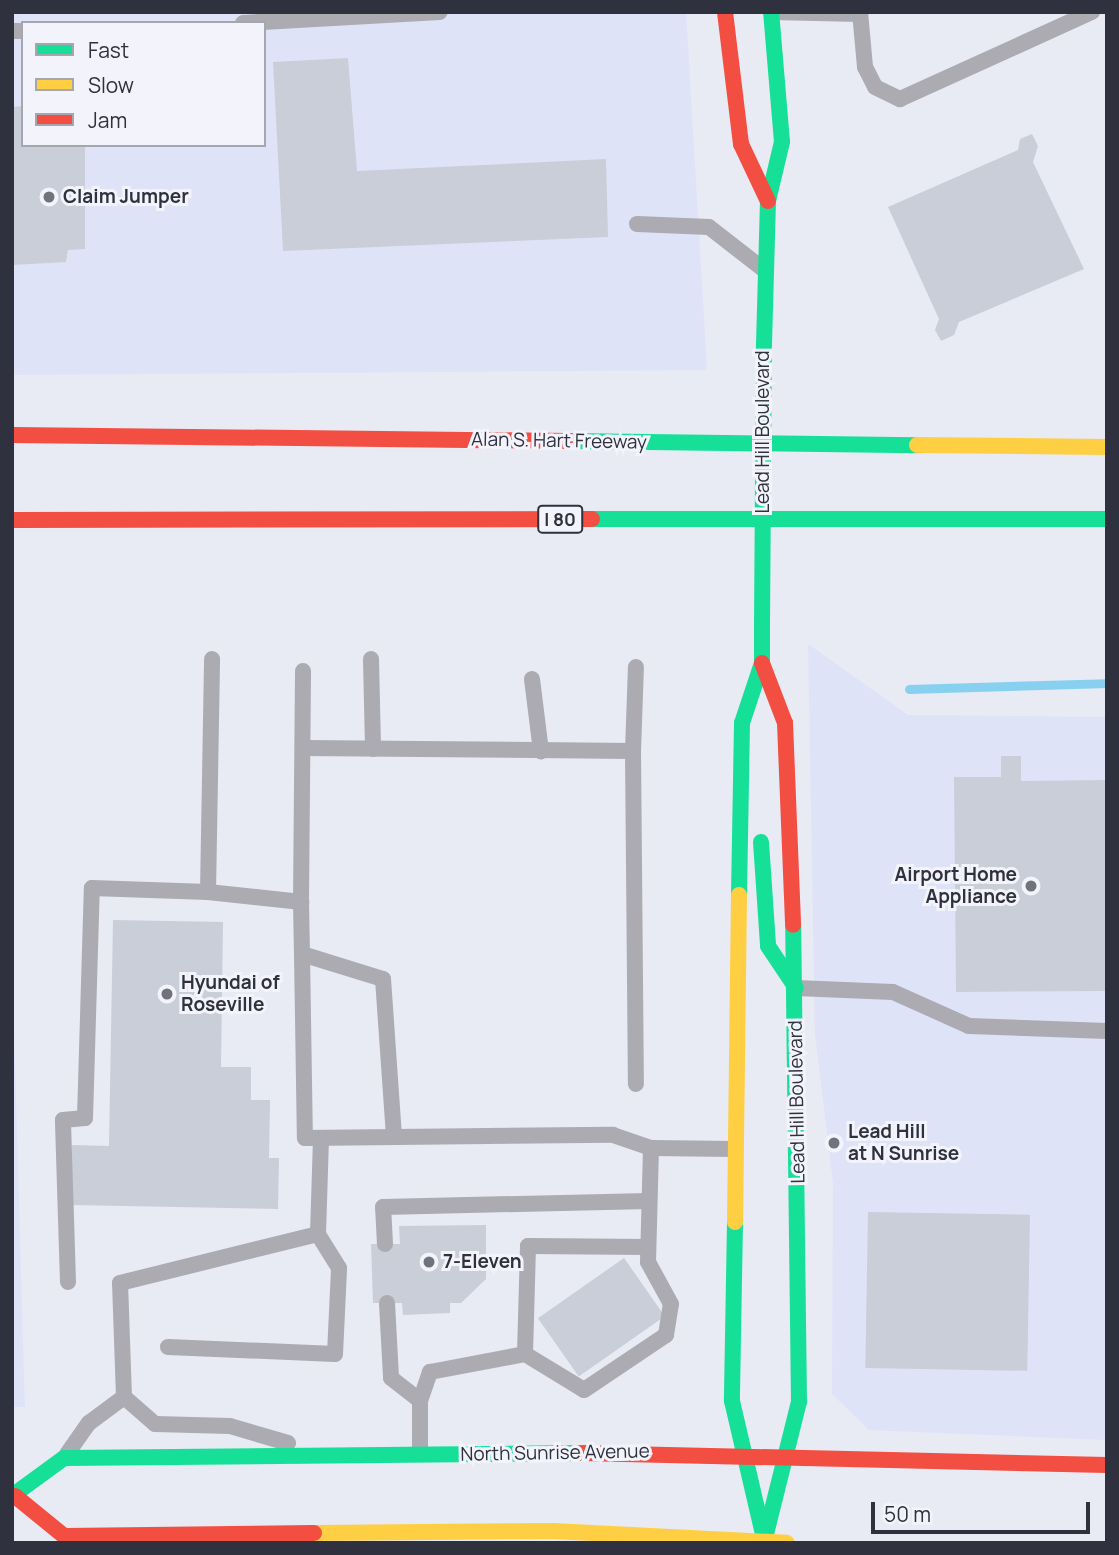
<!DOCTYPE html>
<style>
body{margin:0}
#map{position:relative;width:1119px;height:1555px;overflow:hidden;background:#e8eaf4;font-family:Manrope,sans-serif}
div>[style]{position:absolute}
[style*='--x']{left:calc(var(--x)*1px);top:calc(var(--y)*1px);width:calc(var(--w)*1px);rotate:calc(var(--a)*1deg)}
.built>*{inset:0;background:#dfe3f8}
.stream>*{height:9px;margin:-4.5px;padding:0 4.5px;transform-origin:4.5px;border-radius:4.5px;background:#88d0f0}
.building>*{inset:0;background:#caced8;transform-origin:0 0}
.lane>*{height:16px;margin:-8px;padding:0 8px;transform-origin:8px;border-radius:8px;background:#acabb1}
.fast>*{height:16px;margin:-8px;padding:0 8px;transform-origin:8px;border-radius:8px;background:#16e098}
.slow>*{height:16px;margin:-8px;padding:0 8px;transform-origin:8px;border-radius:8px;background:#ffcf43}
.jam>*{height:16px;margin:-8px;padding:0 8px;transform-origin:8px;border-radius:8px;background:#f24e42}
.fast-bridge>*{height:16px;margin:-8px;padding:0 8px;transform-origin:8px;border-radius:8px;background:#16e098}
.dots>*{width:19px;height:19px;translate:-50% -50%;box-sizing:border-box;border:4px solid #f3f4fb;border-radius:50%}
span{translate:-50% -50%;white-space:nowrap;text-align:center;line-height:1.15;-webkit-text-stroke:6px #f3f4fb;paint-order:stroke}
.shield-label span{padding:2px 5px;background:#f3f4fb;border:2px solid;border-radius:5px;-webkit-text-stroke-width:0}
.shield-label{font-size:18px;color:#2f313e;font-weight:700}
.poi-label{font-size:19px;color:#2f313e;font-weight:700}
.left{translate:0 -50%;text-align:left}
.right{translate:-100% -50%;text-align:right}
.street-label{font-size:19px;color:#2f313e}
.frame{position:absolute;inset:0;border:14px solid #2f313e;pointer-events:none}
.legend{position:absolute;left:21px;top:21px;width:245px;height:126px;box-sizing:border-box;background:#f3f4fb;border:2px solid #a5a6af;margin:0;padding:9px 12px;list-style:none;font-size:21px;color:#2f313e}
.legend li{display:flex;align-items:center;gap:14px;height:35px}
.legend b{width:35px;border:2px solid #a5a6af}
.scale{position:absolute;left:871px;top:1502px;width:219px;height:32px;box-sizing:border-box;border:4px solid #2f313e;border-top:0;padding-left:9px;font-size:21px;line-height:24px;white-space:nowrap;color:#2f313e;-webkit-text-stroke:5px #f3f4fb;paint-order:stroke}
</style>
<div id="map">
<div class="built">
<i style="clip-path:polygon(evenodd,12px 12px,686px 12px,707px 370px,12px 375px,12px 12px,23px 23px,264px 23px,264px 145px,23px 145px,23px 23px)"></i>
<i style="clip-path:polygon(808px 644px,908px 715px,1107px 717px,1107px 1440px,869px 1430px,832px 1394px,833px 1183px,815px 1034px)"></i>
<i style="clip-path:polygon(12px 956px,24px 1378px,25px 1407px,12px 1407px)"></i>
</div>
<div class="stream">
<i style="--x:909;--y:689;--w:198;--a:-1.7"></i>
</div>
<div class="building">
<i style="clip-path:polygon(348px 58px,357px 171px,606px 159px,608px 237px,283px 251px,273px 62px)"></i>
<i style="clip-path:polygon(23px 106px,23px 145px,85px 145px,85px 249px,68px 250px,66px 262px,12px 265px,12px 107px)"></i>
<i style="clip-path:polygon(1032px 134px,1038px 146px,1033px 162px,1084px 269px,959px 322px,954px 335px,941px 341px,935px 330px,939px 319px,888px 207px,1018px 150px,1020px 139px)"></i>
<i style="clip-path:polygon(1001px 756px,1021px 756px,1021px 781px,1107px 780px,1107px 991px,956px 992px,954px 777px,1001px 777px)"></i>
<i style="clip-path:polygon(113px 920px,223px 922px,221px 1067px,251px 1067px,251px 1100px,270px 1100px,269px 1158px,279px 1158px,278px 1209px,71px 1205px,72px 1145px,109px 1146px)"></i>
<i style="left:868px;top:1212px;width:162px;height:156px;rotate:1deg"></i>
<i style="clip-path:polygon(486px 1225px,486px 1279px,461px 1303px,450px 1303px,450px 1313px,403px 1315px,402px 1303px,373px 1303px,371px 1244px,400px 1244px,399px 1226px)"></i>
<i style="left:624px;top:1258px;width:71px;height:105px;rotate:55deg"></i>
</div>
<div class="lane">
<i style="--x:771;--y:12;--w:88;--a:1.3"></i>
<i style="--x:860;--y:12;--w:55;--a:84.8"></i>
<i style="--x:865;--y:67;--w:22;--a:63"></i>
<i style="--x:875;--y:87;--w:28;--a:26"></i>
<i style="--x:900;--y:99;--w:211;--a:-24.4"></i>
<i style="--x:243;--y:23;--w:197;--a:-3.2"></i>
<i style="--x:12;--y:31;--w:11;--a:0"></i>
<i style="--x:637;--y:224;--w:72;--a:2.4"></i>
<i style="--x:709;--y:227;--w:68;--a:37.9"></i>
<i style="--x:371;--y:659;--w:90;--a:88.7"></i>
<i style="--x:532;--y:679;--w:73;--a:82.9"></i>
<i style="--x:303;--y:748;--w:330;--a:0.5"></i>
<i style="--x:633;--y:751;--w:333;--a:89.5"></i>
<i style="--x:633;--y:751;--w:84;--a:-88"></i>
<i style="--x:208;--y:892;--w:94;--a:6.1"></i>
<i style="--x:301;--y:902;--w:231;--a:-89.5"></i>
<i style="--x:301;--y:902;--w:52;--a:88.9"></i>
<i style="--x:302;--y:954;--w:85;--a:17.2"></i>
<i style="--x:383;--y:979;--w:158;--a:86"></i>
<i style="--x:302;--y:954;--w:184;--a:89.1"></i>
<i style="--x:305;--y:1138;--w:308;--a:-0.6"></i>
<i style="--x:613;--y:1135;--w:40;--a:18.9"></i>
<i style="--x:651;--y:1148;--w:82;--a:0.7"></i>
<i style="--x:796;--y:988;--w:97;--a:2.4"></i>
<i style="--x:893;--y:992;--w:83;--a:24.1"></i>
<i style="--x:969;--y:1026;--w:138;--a:2.1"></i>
<i style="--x:385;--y:1244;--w:37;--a:-93"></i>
<i style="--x:383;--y:1207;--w:266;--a:-1.3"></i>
<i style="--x:68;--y:1282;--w:162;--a:-91.8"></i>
<i style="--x:63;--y:1120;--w:22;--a:-5"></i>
<i style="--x:85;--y:1118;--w:230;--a:-88.3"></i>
<i style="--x:92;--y:888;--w:116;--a:2"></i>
<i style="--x:208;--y:892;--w:233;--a:-89"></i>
<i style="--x:387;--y:1303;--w:75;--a:86.9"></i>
<i style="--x:391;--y:1378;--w:37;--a:38"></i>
<i style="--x:168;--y:1347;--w:167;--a:2.4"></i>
<i style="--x:335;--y:1354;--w:86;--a:-87.3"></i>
<i style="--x:339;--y:1268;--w:40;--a:-122"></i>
<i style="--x:318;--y:1234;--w:96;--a:-88.2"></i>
<i style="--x:525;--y:1354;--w:108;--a:-88.4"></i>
<i style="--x:528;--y:1246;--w:120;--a:0.5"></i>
<i style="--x:288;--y:1443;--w:60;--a:-163.7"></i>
<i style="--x:230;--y:1426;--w:75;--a:-178.5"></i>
<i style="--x:155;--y:1424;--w:41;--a:-138.9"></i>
<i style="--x:124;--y:1397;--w:114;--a:-92"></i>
<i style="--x:120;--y:1283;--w:204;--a:-13.9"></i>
<i style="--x:67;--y:1454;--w:38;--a:-55"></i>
<i style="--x:89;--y:1423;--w:44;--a:-36.6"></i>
<i style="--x:420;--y:1454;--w:53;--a:-90"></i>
<i style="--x:420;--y:1401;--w:31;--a:-71"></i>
<i style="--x:430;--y:1372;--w:97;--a:-10.7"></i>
<i style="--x:525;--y:1354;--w:69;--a:31.4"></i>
<i style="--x:584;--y:1390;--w:99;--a:-33.9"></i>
<i style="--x:666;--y:1335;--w:31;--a:-81"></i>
<i style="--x:671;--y:1304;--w:48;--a:-118.7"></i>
<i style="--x:648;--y:1262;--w:114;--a:-88.5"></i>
</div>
<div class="fast">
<i style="--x:764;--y:344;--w:143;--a:-88.4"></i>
<i style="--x:768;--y:201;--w:61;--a:-76.7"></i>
<i style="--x:782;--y:142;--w:130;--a:-94.8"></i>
<i style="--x:569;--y:441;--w:348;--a:0.7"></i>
<i style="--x:592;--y:519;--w:515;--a:0"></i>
<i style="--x:761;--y:842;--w:104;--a:86.1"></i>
<i style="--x:768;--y:946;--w:50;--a:56.3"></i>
<i style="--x:739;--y:895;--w:172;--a:-89"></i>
<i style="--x:742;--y:723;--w:63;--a:-71.6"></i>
<i style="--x:762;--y:663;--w:39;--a:-90"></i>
<i style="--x:735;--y:1222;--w:179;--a:91"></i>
<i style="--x:732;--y:1401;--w:146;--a:76.9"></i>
<i style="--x:12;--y:1496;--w:64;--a:-36.2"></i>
<i style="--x:64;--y:1458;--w:518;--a:-0.55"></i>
<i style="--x:765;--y:1538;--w:140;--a:-76"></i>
<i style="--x:799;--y:1402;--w:477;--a:-90.7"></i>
</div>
<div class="slow">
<i style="--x:917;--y:445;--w:190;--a:0.6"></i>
<i style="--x:735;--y:1222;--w:327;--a:-89.3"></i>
<i style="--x:314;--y:1533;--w:239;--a:-0.5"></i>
<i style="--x:553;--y:1531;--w:234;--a:2.9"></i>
</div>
<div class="jam">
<i style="--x:725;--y:12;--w:133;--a:83.1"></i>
<i style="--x:741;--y:144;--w:63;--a:64.7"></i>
<i style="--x:12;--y:435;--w:557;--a:0.62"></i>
<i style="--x:12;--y:520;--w:580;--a:-0.1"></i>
<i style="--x:762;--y:663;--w:64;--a:69"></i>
<i style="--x:785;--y:723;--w:202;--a:87.7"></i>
<i style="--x:582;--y:1453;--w:525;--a:1.31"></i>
<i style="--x:15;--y:1496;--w:63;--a:39.2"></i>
<i style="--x:64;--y:1536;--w:250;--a:-0.7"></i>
</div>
<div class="fast-bridge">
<i style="--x:762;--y:624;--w:280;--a:-89.6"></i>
</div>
<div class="dots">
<i style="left:49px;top:197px;background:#70727e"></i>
<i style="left:1031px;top:886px;background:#70727e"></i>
<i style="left:167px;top:994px;background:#70727e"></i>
<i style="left:834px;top:1143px;background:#70727e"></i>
<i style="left:429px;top:1262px;background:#70727e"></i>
</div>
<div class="shield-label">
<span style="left:560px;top:519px">I 80</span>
</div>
<div class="poi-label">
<span class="left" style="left:63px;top:197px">Claim Jumper</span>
<span class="right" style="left:1017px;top:886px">Airport Home<br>Appliance</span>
<span class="left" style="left:181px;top:994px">Hyundai of<br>Roseville</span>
<span class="left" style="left:848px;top:1143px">Lead Hill<br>at N Sunrise</span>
<span class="left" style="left:443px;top:1262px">7-Eleven</span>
</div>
<div class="street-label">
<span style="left:763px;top:432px;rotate:-90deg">Lead Hill Boulevard</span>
<span style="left:559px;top:441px;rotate:1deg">Alan S. Hart Freeway</span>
<span style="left:797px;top:1102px;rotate:-91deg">Lead Hill Boulevard</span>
<span style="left:555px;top:1453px;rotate:-1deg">North Sunrise Avenue</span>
</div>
<div class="frame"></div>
<ul class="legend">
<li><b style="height:9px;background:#16e098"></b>Fast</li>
<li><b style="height:9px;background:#ffcf43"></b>Slow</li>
<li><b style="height:9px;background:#f24e42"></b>Jam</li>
</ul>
<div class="scale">50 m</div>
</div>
